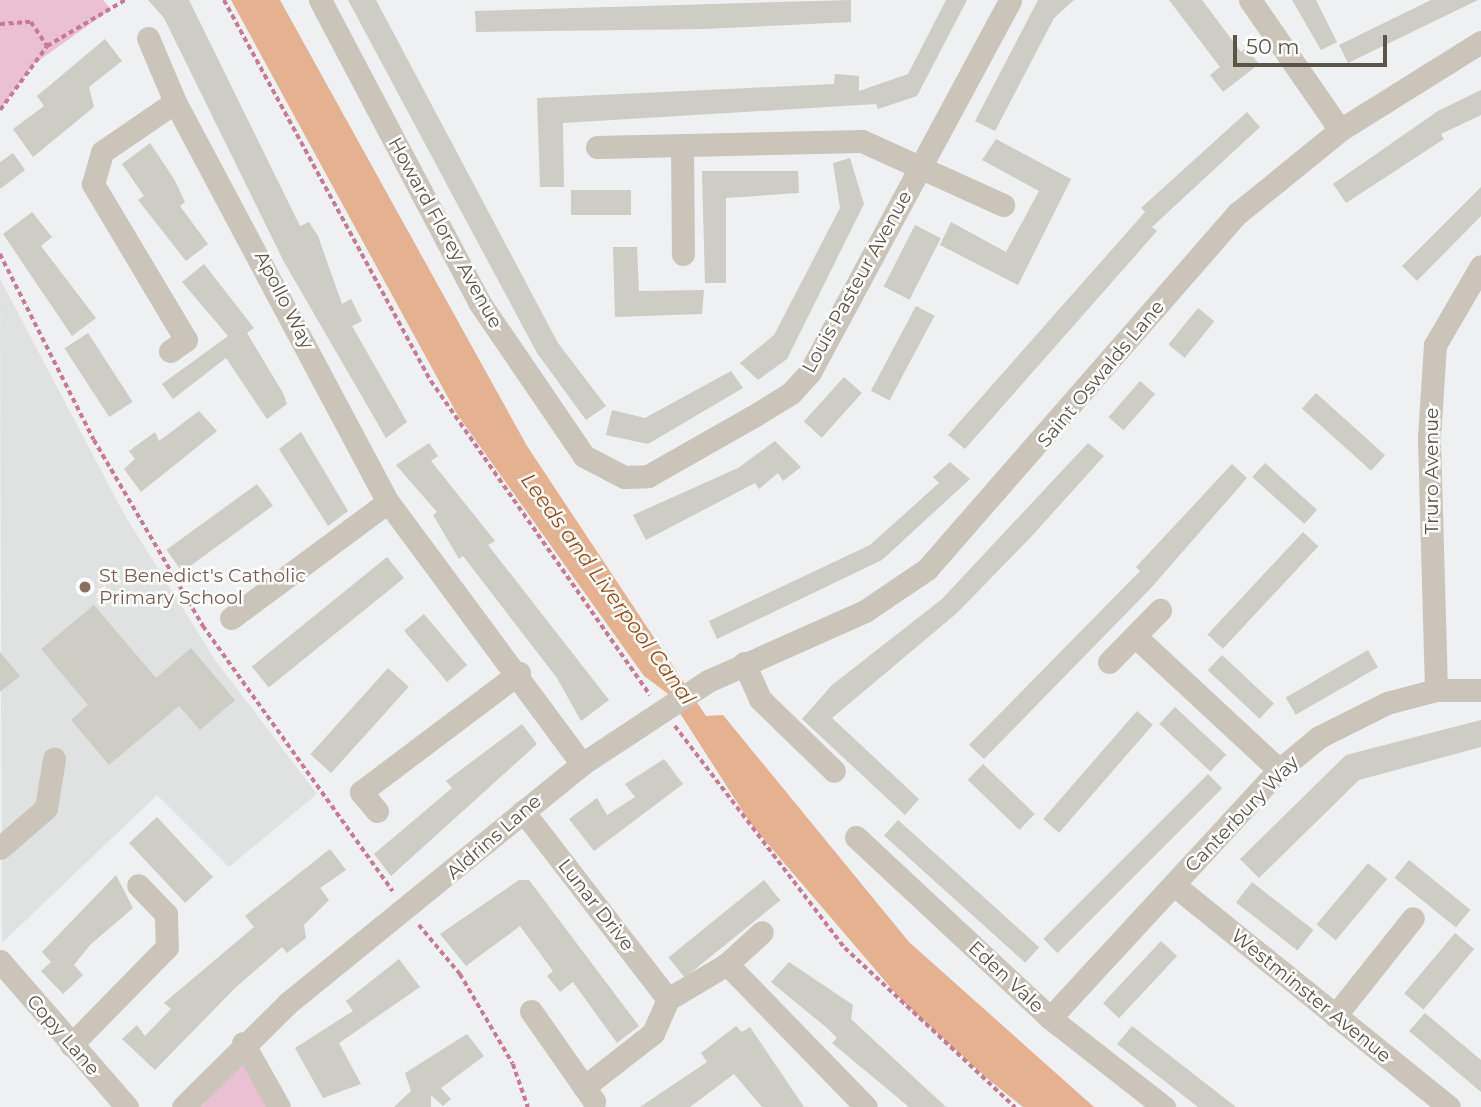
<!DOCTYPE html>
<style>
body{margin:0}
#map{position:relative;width:1481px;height:1107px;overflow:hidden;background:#eef0f1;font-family:Montserrat,sans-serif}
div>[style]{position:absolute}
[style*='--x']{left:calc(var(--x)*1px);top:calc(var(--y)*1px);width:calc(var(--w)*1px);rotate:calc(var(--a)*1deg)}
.education>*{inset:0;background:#dfe2e1}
.green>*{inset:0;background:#ebc0d2}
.water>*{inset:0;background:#e4b191}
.building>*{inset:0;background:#cdccc5;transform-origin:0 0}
.path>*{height:3.5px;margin-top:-1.75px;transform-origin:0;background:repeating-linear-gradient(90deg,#c67b92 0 5px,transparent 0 8.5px)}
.minor>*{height:23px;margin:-11.5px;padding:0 11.5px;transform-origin:11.5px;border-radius:11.5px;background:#cac4bb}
.dots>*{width:19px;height:19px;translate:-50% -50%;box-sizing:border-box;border:4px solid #fff;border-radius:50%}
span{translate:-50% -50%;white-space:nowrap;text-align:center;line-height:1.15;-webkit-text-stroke:5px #fff;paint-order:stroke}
.street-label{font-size:19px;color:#5a5448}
.education-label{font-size:19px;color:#785e54}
.left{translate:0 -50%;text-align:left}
.water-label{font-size:21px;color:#9c4c19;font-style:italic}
.scale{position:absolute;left:1233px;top:35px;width:154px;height:32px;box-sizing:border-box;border:4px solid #5a5448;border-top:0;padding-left:9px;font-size:21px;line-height:24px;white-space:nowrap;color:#5a5448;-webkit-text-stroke:5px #fff;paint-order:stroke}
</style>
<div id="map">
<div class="education">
<i style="clip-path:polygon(0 279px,124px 514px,215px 660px,317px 794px,229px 867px,157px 795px,2px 943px)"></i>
</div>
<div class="green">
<i style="clip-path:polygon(0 0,103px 0,111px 9px,34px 64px,0 110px)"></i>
<i style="clip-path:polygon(242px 1063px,271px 1107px,201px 1107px)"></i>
</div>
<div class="water">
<i style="clip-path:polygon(231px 0,280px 0,527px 446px,706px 716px,723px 715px,909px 942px,1094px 1107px,1023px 1107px,988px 1079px,903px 1002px,751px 824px,667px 693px,644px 676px,457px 414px)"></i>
</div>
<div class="building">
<i style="clip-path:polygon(148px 0,189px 0,300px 226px,309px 222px,318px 236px,342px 304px,351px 299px,362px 321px,352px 326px,407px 422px,386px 438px,284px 262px,164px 18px)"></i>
<i style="clip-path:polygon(348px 0,376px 0,558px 343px,606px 406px,586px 420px,537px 353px)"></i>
<i style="clip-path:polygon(851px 0,851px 22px,704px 29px,476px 32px,475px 11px)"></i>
<i style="clip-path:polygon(946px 0,967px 0,917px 96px,878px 109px,876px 104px,563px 123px,564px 187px,540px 187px,537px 98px,834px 84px,835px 74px,859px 76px,859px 91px,908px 74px)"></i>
<i style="clip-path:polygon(1038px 0,1074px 0,1054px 18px,995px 131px,975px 121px)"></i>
<i style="clip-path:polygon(1169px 0,1202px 0,1241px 52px,1246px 48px,1259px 64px,1223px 92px,1210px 75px,1220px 67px)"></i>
<i style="clip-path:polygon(1292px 0,1316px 0,1337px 42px,1321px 50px)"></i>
<i style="clip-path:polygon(1431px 0,1478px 0,1348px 63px,1339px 45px)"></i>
<i style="clip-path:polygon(105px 39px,122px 61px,89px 87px,94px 107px,33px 157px,13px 129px,44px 106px,37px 96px)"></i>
<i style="clip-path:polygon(1481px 90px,1481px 115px,1441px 134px,1444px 139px,1346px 203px,1333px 184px,1438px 111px)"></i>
<i style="clip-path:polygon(1247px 112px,1260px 127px,1152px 227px,1157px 231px,965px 449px,948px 435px,1145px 212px,1141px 208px)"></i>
<i style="clip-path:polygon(996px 139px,1071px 179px,1018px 285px,940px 245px,951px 222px,1006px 252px,1039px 191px,982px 160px)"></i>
<i style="clip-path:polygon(150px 143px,174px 179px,185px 202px,180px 206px,208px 244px,186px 261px,138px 200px,144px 196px,122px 164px)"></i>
<i style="clip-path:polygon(13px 153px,25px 170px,0 189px,0 162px)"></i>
<i style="clip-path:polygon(850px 158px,864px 204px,787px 359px,758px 380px,740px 363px,774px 335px,840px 208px,833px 163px)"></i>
<i style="clip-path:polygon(702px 171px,798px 171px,799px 193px,726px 198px,726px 283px,705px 283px)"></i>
<i style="clip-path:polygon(1481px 187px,1481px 216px,1417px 281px,1402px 266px)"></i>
<i style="left:571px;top:190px;width:60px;height:25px"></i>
<i style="clip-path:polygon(32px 212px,52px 237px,41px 246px,96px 318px,72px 336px,3px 234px)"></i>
<i style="left:915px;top:225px;width:29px;height:69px;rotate:27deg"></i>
<i style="clip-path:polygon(613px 247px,637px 247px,639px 291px,704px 290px,702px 314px,615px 317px)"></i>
<i style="clip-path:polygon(204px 264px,254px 328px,247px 333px,283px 393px,287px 404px,267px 419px,226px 358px,173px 399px,162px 384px,228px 336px,182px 282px)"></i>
<i style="left:916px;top:306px;width:21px;height:96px;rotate:28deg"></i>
<i style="left:1198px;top:308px;width:21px;height:47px;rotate:39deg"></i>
<i style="left:88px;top:333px;width:82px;height:28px;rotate:57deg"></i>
<i style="clip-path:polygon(731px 371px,743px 388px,648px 444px,606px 435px,612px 410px,645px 418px)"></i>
<i style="left:844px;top:377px;width:24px;height:60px;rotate:42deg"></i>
<i style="left:1140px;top:381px;width:20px;height:48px;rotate:41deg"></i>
<i style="left:1316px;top:393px;width:93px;height:21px;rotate:42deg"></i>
<i style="clip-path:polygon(199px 411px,217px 431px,141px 492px,124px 469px,135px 459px,129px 451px,155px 432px,159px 441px)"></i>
<i style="clip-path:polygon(301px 432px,348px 511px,328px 526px,279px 449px)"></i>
<i style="clip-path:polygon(775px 441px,801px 467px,783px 481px,778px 473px,759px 489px,755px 483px,646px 540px,633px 515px,738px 468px)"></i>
<i style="clip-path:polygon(429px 443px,438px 456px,431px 461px,495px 541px,488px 545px,609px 700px,581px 721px,557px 678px,463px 556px,459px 559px,433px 515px,437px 512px,396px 465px)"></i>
<i style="clip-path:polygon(1088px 443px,1104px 456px,1030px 538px,957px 613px,832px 718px,919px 799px,905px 815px,802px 719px,832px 685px,942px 599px)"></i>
<i style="clip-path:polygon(950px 462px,970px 479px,882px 560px,717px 639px,709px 621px,870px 545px,939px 483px,933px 477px)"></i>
<i style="left:1265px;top:463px;width:70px;height:19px;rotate:42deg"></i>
<i style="clip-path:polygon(1232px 464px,1247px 478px,1151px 588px,984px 759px,969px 745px,1140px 571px,1136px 567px)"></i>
<i style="left:257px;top:484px;width:27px;height:112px;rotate:54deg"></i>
<i style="left:1303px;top:532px;width:21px;height:140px;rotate:43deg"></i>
<i style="left:387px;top:557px;width:27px;height:174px;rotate:51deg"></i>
<i style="clip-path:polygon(94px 605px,156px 678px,191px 648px,235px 700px,200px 730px,179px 706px,109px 765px,71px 720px,88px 705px,41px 649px)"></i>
<i style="left:424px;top:614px;width:67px;height:26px;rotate:50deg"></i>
<i style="left:1368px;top:650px;width:20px;height:95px;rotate:60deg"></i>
<i style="clip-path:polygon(0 652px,20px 676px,0 692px)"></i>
<i style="left:1222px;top:655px;width:71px;height:21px;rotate:43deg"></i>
<i style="left:388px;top:668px;width:28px;height:116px;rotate:42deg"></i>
<i style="left:1175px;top:707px;width:70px;height:23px;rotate:43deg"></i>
<i style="left:1137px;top:711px;width:21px;height:143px;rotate:41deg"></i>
<i style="clip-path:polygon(1481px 720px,1481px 747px,1359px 780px,1259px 878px,1240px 859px,1346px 755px)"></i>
<i style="clip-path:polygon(522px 724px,537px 744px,391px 876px,374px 854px,452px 788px,446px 781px)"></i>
<i style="clip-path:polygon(664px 759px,683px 784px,594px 851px,569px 819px,597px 798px,607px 815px,635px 797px,625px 784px)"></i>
<i style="left:983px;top:764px;width:72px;height:22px;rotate:44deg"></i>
<i style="left:1208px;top:774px;width:20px;height:233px;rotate:45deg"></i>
<i style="left:157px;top:817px;width:82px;height:38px;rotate:47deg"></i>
<i style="left:898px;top:820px;width:190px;height:21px;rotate:42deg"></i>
<i style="clip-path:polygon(330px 849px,346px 870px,320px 888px,329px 900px,304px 925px,306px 938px,287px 953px,282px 947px,235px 988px,155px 1070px,122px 1039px,137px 1025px,145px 1036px,171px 1009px,164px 1003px,254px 927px,245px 916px)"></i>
<i style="left:1409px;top:860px;width:79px;height:23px;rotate:39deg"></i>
<i style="left:1368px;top:863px;width:25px;height:80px;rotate:40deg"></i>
<i style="clip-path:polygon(116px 875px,133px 908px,90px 945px,74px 965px,83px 975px,63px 994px,41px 971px,51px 962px,42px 952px)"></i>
<i style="clip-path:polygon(519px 880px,529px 880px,639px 1026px,617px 1043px,573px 982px,560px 992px,547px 976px,553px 971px,520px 926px,466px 966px,440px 934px)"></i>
<i style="left:764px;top:880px;width:26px;height:123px;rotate:51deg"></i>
<i style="left:1252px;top:882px;width:78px;height:26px;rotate:38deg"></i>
<i style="left:1455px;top:933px;width:25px;height:79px;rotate:40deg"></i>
<i style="left:1161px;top:941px;width:22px;height:85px;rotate:43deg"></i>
<i style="clip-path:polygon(399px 959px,420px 987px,339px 1043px,361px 1084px,323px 1098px,295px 1048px,353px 1011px,346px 1001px)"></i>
<i style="clip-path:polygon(789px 962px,853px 1005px,851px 1019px,946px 1107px,909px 1107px,832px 1043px,837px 1038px,827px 1028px,771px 982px)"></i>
<i style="clip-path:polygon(1425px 1013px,1481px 1060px,1481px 1092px,1409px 1031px)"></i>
<i style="clip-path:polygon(736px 1026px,742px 1032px,750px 1027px,804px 1107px,762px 1107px,734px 1074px,690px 1107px,640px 1107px,707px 1062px,701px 1053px)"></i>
<i style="clip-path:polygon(1132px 1026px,1182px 1065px,1236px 1107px,1198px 1107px,1167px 1083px,1117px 1044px)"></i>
<i style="clip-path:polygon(467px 1034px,484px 1056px,441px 1088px,451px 1099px,443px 1106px,431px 1095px,431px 1107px,394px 1107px,411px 1091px,405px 1073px)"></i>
</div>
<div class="path">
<i style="--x:224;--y:0;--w:434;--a:61.5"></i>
<i style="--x:431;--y:381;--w:383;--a:55.1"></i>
<i style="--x:0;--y:24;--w:31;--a:-4"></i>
<i style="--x:31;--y:22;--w:29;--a:56"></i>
<i style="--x:0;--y:110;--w:79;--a:-53.7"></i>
<i style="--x:47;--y:46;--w:91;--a:-30.5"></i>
<i style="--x:0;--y:254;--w:208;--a:63.2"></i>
<i style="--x:94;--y:440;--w:216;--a:59.6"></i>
<i style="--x:203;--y:626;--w:326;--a:54.4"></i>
<i style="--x:675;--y:726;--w:280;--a:52.6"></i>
<i style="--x:845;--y:948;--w:233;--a:43.1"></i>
<i style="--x:419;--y:925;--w:64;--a:50.1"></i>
<i style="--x:460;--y:974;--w:104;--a:59.5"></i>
<i style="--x:513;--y:1064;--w:46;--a:70.8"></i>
</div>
<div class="minor">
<i style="--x:320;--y:0;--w:341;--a:62.2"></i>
<i style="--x:479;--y:302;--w:186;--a:55.7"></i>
<i style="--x:584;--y:456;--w:45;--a:27.7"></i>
<i style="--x:624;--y:477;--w:24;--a:-2"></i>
<i style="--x:648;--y:476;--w:120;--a:-29.6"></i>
<i style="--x:752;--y:417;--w:46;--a:-31.6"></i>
<i style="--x:791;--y:393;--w:28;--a:-48"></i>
<i style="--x:810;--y:372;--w:422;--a:-61.7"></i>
<i style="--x:1250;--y:0;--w:158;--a:55.3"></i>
<i style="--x:148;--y:38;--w:69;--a:67.1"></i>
<i style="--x:175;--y:102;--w:453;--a:62"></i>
<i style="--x:388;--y:502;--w:326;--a:53.5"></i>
<i style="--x:682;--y:145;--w:109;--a:89.5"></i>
<i style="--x:597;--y:147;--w:265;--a:-1.3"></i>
<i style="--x:862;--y:141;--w:155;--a:24.4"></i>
<i style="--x:170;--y:351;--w:19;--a:-35"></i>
<i style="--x:186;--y:340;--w:182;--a:-120.8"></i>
<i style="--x:93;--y:184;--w:33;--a:-74"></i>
<i style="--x:102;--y:152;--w:88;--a:-34.4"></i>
<i style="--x:231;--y:618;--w:195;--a:-36.5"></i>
<i style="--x:1136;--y:637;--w:195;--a:42.9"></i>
<i style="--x:1109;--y:662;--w:73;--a:-45.6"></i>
<i style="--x:744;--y:663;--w:39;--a:66"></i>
<i style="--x:760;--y:699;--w:103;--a:44.2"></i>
<i style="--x:1436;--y:690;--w:253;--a:-91.6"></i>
<i style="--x:1429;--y:437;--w:92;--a:-86.3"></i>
<i style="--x:1435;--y:345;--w:91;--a:-59.8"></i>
<i style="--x:377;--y:811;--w:25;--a:-130"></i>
<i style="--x:361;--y:792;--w:198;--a:-37"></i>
<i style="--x:523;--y:811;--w:237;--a:52.4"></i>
<i style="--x:856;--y:837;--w:265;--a:43"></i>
<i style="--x:1050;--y:1018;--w:145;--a:38"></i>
<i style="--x:0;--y:848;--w:61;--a:-41"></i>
<i style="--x:46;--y:808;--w:50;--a:-80.7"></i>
<i style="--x:1174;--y:885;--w:353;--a:38.9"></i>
<i style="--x:0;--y:961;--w:194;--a:49"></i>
<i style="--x:727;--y:964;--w:199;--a:45.8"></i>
<i style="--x:531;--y:1011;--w:110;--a:55"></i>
<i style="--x:1335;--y:1016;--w:125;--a:-51.5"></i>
<i style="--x:1050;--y:1018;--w:338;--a:-47.3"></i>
<i style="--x:1279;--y:770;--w:52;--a:-39.5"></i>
<i style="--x:1319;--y:737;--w:76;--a:-26.6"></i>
<i style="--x:1387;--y:703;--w:51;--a:-14.9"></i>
<i style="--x:1436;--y:690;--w:45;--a:0"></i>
<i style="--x:243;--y:1043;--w:73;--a:60.6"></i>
<i style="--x:71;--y:1045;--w:137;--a:-45.6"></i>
<i style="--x:167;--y:947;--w:33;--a:-92"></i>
<i style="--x:166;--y:914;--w:40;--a:-134"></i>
<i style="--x:584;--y:1087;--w:88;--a:-38"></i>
<i style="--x:653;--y:1033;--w:37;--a:-66"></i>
<i style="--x:668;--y:999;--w:69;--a:-30.7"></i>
<i style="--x:727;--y:964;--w:47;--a:-42.4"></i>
<i style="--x:183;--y:1107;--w:148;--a:-44.7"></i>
<i style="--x:288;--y:1003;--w:379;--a:-39.1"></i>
<i style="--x:582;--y:764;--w:151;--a:-33.4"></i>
<i style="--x:708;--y:681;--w:172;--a:-24"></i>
<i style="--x:865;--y:611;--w:75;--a:-34.1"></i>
<i style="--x:927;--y:569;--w:473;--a:-48.9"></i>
<i style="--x:1238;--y:213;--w:132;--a:-39.1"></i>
<i style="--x:1340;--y:130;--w:166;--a:-32"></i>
</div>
<div class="dots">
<i style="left:85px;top:587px;background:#8d6e63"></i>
</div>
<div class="street-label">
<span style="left:445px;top:233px;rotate:61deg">Howard Florey Avenue</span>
<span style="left:857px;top:282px;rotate:-61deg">Louis Pasteur Avenue</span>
<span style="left:284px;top:300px;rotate:63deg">Apollo Way</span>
<span style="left:1101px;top:374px;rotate:-50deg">Saint Oswalds Lane</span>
<span style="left:1432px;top:471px;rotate:-90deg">Truro Avenue</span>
<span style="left:1242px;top:814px;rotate:-46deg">Canterbury Way</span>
<span style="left:494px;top:837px;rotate:-41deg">Aldrins Lane</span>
<span style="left:596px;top:905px;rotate:52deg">Lunar Drive</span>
<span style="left:1006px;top:977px;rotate:43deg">Eden Vale</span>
<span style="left:1311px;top:996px;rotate:39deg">Westminster Avenue</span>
<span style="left:63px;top:1035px;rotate:49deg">Copy Lane</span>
</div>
<div class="education-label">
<span class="left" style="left:99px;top:587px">St Benedict's Catholic<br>Primary School</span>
</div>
<div class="water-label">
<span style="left:608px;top:589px;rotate:54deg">Leeds and Liverpool Canal</span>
</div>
<div class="scale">50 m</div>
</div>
